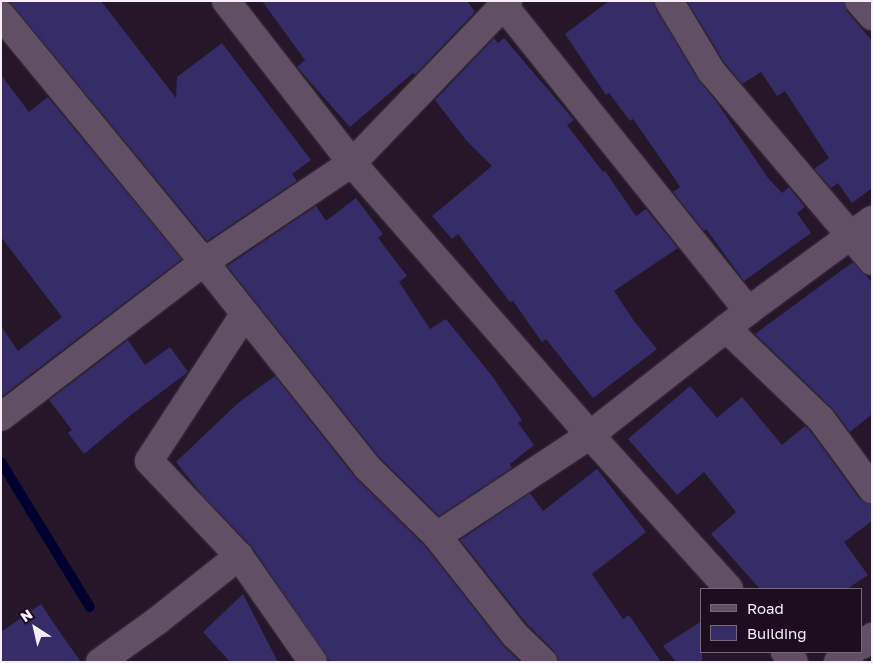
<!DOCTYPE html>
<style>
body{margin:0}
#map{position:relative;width:873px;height:663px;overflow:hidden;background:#251729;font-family:"Golos Text",sans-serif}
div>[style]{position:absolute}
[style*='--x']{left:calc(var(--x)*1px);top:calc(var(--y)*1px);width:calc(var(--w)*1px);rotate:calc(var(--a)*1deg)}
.stream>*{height:10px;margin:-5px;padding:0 5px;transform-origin:5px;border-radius:5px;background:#00002f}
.building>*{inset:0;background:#362c67}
.roads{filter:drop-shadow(0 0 1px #3d3240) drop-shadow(0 0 1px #3d3240)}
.street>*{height:28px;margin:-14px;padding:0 14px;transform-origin:14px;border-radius:14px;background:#614f65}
span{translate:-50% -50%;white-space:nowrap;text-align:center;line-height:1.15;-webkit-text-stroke:4px #1c0d1f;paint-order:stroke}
.frame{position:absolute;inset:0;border:2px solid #f8eefb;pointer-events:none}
.legend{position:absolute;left:700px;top:588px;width:162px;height:65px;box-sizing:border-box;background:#1c0d1f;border:1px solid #746777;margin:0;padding:6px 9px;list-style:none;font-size:15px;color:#f8eefb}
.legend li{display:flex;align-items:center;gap:10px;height:25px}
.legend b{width:25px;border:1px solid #746777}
.north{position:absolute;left:10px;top:603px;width:50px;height:50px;-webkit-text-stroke:4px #1c0d1f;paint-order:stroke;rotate:325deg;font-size:14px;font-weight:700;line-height:20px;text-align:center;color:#f8eefb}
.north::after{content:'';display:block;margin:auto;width:18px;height:22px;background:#f8eefb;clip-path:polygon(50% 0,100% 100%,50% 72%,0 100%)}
</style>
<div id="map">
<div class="stream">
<i style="--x:1;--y:462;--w:170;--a:58.5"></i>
</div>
<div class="building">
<i style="clip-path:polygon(9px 1px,101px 1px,176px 98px,177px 77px,222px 43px,311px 160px,292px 174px,297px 181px,207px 241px)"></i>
<i style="clip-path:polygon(262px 1px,467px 1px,475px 12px,415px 75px,413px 73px,350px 127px,297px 67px,305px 60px)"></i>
<i style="clip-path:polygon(609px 1px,653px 1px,656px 9px,698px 79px,716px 101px,768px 178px,782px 193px,789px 187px,805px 207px,797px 213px,811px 233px,744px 281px,706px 229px,704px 231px,673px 192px,680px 187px,677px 182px,633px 119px,630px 121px,609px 93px,606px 95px,565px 34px)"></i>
<i style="clip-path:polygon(687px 1px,844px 1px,847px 11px,872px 41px,872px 188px,852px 203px,838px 183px,831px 188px,814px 169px,829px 158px,785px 91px,777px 96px,761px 72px,742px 84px,724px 62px)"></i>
<i style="clip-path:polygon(494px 38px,498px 43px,504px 38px,574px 120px,567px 125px,603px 172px,605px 171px,636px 216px,646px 209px,678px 248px,614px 291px,634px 321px,657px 349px,593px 398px,546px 339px,542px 342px,513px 301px,510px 302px,458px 234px,452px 239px,432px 216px,492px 166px,466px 140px,435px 100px)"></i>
<i style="clip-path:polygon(1px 75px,29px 112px,48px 97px,182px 259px,1px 397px,1px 326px,18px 351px,62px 317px,1px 237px)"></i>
<i style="clip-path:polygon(356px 198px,383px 234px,378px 238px,407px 276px,399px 282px,430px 329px,446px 319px,492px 376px,522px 420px,518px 423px,534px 445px,510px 464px,512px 468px,439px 516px,379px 457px,227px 266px,316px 206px,326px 221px)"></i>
<i style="clip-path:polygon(853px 262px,872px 282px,872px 414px,850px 432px,832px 408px,755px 334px)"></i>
<i style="clip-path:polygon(128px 340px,145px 365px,170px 347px,188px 372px,132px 414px,84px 454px,68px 433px,72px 430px,49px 400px)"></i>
<i style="clip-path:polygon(275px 376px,355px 477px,425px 546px,503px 645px,520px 662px,330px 662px,252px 547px,202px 495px,176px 462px,238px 403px)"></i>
<i style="clip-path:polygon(690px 386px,717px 418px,742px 397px,782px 445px,805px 426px,809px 429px,859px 498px,872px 505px,872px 521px,844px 542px,868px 575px,847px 589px,760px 589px,711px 534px,736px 512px,704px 472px,677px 495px,628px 439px)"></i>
<i style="clip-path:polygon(597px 469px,646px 532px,592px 574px,623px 619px,629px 615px,661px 662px,558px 662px,554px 651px,527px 624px,460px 540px,530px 493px,543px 511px)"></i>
<i style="clip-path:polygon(243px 594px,278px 662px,230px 662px,203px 632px)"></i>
<i style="clip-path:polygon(41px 604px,59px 631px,81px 662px,1px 662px,1px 632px)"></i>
<i style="clip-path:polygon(702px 621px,702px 662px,676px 662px,663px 646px)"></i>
</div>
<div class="roads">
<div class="street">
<i style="--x:226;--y:1;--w:205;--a:52.1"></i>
<i style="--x:352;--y:163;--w:361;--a:48.8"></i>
<i style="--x:590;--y:435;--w:207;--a:47.9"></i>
<i style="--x:669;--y:1;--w:82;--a:59"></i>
<i style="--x:711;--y:71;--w:249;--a:49.7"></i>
<i style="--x:859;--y:1;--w:20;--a:49"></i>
<i style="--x:504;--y:6;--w:391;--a:51.3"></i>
<i style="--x:1;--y:15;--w:320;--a:50.6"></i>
<i style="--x:204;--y:262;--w:262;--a:51.5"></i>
<i style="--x:367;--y:467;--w:98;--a:44.6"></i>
<i style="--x:437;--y:536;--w:126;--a:51.8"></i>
<i style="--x:515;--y:635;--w:39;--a:44"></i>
<i style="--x:244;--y:315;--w:174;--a:123.1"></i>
<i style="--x:149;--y:461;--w:131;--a:46.5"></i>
<i style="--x:239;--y:556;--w:129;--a:55.1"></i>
<i style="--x:726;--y:328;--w:132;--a:43.8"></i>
<i style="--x:821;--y:419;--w:87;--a:53.9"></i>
<i style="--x:1;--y:417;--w:255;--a:-37.4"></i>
<i style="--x:204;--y:262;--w:178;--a:-33.8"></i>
<i style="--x:352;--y:163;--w:225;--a:-46.1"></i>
<i style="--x:437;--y:536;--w:183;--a:-33.4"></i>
<i style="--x:590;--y:435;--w:201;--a:-38.1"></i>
<i style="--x:748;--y:311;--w:154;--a:-36.3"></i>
<i style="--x:862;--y:645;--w:13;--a:-39"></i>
<i style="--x:785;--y:652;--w:13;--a:48"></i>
<i style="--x:100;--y:662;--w:70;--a:-35.7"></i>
<i style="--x:157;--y:621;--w:105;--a:-38.4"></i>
<i style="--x:838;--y:662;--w:17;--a:-36"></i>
</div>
</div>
<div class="frame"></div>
<ul class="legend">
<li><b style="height:6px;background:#614f65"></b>Road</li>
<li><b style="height:14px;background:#362c67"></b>Building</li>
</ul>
<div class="north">N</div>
</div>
